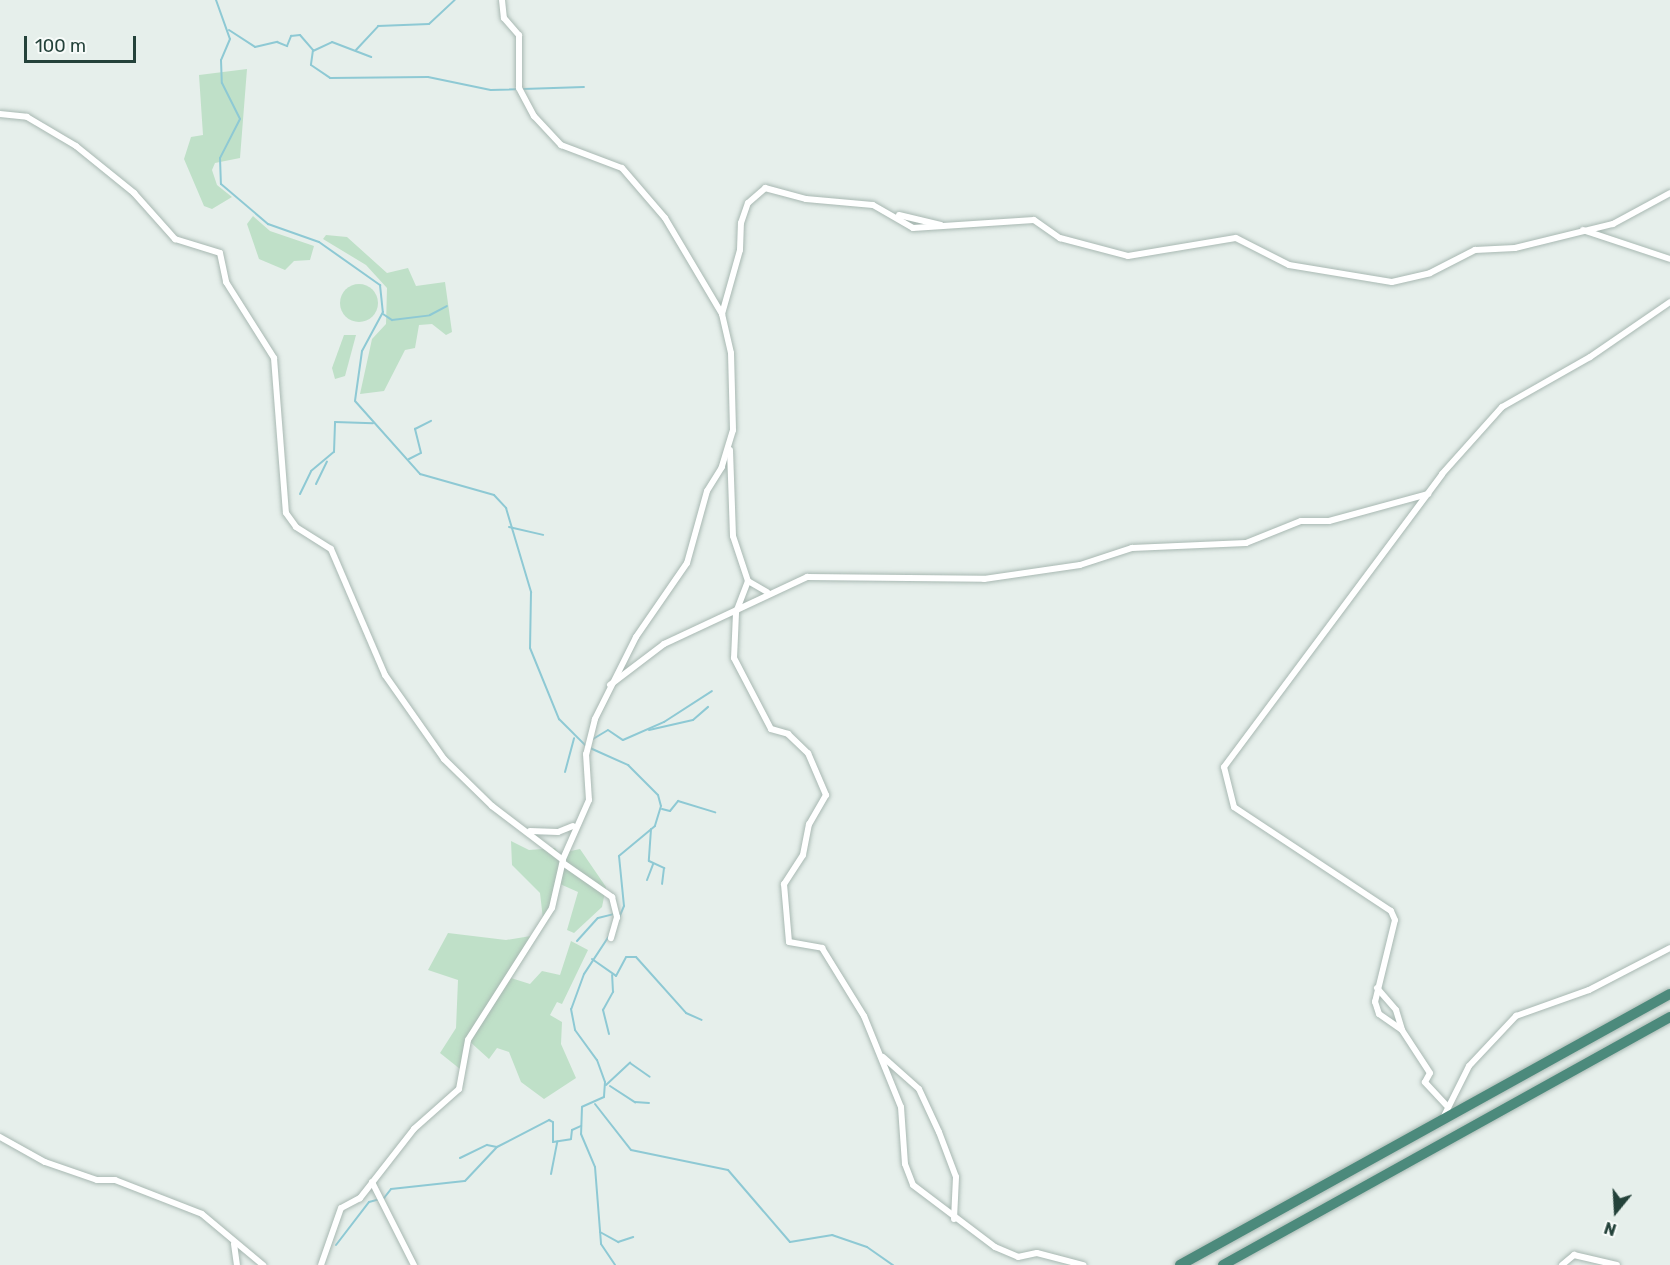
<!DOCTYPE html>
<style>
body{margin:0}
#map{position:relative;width:1670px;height:1265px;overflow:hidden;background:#e6efeb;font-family:Rubik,sans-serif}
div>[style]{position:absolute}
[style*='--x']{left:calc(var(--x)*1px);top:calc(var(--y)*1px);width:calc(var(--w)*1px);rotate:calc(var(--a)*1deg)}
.green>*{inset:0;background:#bfe0c8}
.round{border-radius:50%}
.stream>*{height:2px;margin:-1px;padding:0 1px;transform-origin:1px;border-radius:1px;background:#8ec9d4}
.roads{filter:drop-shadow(0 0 2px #a8b8b2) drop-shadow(0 0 2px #a8b8b2)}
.minor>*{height:6px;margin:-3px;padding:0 3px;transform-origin:3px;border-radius:3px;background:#fff}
.trunk>*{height:10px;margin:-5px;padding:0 5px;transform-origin:5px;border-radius:5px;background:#4c8a7c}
span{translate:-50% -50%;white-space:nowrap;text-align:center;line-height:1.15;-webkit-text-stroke:4.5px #f7fbf9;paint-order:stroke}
.north{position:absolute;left:1586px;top:1181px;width:60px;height:60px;-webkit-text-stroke:4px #f7fbf9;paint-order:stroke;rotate:198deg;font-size:16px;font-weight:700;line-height:24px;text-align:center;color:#24423a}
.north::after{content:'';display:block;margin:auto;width:21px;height:27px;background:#24423a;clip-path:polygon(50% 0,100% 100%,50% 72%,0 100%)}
.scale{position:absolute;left:24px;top:36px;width:112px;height:27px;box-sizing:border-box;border:3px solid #24423a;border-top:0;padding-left:8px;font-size:18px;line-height:21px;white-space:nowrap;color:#24423a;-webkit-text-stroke:4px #f7fbf9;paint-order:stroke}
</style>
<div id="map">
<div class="green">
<i style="clip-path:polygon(247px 69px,240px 158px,215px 163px,212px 170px,217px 185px,232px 197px,212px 209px,204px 206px,184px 159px,191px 137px,203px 135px,199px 75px)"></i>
<i style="clip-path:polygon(253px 216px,270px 231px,314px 246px,310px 260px,294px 261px,285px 270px,259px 259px,247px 224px)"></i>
<i style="clip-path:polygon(326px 235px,347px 237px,387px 273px,408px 268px,416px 286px,445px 282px,452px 332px,446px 335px,432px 324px,419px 325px,415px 348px,405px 350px,384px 391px,360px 394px,372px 339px,386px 324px,387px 288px,366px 265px,323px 239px)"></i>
<i class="round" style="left:340px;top:284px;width:38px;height:38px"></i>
<i style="clip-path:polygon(344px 335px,356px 335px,345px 376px,335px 379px,332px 368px)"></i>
<i style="clip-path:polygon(511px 841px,529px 850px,555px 848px,563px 859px,566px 852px,580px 849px,606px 887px,602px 907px,574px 933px,567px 930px,578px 892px,560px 884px,551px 915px,511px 978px,530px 984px,542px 971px,560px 975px,571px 941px,588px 950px,562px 1004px,557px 1002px,550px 1015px,562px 1022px,561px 1044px,576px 1078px,544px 1099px,521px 1082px,509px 1052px,497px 1048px,489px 1059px,468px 1040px,465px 1073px,440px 1053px,456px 1028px,458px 980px,428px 970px,448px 933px,506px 940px,531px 936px,543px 919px,540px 893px,512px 865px)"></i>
</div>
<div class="stream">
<i style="--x:216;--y:0;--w:41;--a:70.3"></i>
<i style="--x:230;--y:39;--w:23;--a:113"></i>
<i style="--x:221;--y:60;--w:23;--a:88"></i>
<i style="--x:222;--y:83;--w:40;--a:63.4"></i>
<i style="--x:240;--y:119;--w:44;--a:117.1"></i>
<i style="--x:220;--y:158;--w:26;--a:88"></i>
<i style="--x:221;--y:184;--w:62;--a:40.4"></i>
<i style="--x:268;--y:224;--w:54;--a:19.4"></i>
<i style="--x:319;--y:242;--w:75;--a:35.2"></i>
<i style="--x:380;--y:285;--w:27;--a:84"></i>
<i style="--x:383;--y:312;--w:44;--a:118.3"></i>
<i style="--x:362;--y:351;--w:50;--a:98"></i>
<i style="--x:355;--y:401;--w:98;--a:48.3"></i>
<i style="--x:420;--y:474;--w:77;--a:15.8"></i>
<i style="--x:494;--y:495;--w:18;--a:47"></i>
<i style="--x:506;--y:508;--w:88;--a:73.4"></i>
<i style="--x:531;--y:592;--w:56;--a:91"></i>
<i style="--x:530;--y:648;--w:77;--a:67.8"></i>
<i style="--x:559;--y:719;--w:37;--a:45"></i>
<i style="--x:229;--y:30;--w:31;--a:33"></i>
<i style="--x:255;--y:47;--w:23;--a:-13"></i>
<i style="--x:277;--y:42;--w:11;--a:22"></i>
<i style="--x:287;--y:46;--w:11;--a:-68"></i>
<i style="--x:291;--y:36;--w:9;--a:-6"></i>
<i style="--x:300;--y:35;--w:20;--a:49"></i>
<i style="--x:313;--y:50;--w:15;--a:98"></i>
<i style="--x:311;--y:65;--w:23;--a:34"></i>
<i style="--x:330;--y:78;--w:98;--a:-0.6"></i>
<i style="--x:428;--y:77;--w:64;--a:11.7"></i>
<i style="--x:491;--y:90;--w:93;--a:-1.8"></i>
<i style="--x:356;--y:50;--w:33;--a:-47"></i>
<i style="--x:378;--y:26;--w:51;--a:-2.2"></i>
<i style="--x:429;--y:24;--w:35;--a:-43"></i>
<i style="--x:313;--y:51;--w:21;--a:-25"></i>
<i style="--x:332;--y:42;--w:42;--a:21"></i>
<i style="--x:383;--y:314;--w:11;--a:34"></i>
<i style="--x:392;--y:320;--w:38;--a:-7"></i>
<i style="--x:430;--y:315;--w:19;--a:-28"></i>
<i style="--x:409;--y:459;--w:13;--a:-27"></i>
<i style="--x:421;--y:453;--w:25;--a:-104"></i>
<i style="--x:415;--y:429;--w:18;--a:-27"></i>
<i style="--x:316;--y:484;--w:25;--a:-64"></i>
<i style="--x:300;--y:494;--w:25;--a:-64"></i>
<i style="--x:311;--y:471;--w:30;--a:-40"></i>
<i style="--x:334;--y:452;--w:30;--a:-88"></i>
<i style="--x:335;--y:422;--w:38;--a:2"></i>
<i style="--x:509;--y:527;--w:35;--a:13"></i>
<i style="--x:649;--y:730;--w:45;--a:-12.8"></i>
<i style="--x:693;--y:720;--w:20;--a:-41"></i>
<i style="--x:593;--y:739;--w:17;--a:-31"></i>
<i style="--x:608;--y:730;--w:18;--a:34"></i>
<i style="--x:623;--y:740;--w:45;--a:-23.7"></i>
<i style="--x:664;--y:722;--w:57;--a:-32.9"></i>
<i style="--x:590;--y:748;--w:42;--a:24.1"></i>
<i style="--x:628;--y:765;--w:42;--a:45"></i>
<i style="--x:658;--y:795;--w:11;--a:75"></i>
<i style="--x:661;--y:806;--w:21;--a:107"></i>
<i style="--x:655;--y:826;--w:47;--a:140.2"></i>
<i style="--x:619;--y:856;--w:50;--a:84.3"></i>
<i style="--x:624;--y:906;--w:13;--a:113"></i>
<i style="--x:565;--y:772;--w:35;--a:-75"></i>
<i style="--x:662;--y:809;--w:8;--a:14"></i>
<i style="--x:670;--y:811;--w:13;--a:-51"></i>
<i style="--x:678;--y:801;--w:39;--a:17"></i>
<i style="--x:651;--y:829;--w:32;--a:94"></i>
<i style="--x:649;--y:861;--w:17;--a:25"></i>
<i style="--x:664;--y:868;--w:16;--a:97"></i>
<i style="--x:647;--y:880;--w:17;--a:-69"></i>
<i style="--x:609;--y:936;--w:45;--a:123.3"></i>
<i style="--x:584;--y:974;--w:37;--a:110"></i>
<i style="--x:571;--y:1009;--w:21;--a:79"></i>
<i style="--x:575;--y:1030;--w:37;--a:54"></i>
<i style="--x:597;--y:1060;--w:23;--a:70"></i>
<i style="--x:605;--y:1082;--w:15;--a:94"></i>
<i style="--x:604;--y:1097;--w:24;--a:156"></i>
<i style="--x:582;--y:1107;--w:27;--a:92"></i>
<i style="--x:581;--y:1134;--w:36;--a:67"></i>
<i style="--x:595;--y:1167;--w:77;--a:85.5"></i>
<i style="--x:601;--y:1244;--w:25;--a:56"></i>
<i style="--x:577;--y:941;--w:31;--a:-48"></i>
<i style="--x:598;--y:918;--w:16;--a:-14"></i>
<i style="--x:592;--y:959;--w:29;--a:35"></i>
<i style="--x:616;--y:976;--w:21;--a:-62"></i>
<i style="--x:626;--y:957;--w:10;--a:0"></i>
<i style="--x:636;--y:957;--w:75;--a:48.2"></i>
<i style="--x:686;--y:1013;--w:17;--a:24"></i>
<i style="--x:609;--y:1034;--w:25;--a:-104"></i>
<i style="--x:603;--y:1010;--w:21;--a:-61"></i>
<i style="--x:613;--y:992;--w:17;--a:-93"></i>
<i style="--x:606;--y:1085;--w:33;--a:-43"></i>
<i style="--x:630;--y:1063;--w:24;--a:35"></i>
<i style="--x:610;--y:1086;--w:30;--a:33"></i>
<i style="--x:635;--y:1102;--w:14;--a:4"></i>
<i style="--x:595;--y:1104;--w:58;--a:52"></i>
<i style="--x:631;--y:1150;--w:99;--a:11.7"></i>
<i style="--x:728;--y:1170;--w:95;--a:49.3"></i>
<i style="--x:790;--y:1242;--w:43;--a:-9.5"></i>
<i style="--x:832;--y:1235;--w:37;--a:19"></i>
<i style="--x:867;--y:1247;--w:32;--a:35"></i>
<i style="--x:460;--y:1158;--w:30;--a:-26"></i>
<i style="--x:487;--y:1145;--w:10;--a:11"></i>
<i style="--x:551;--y:1174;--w:33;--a:-79"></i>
<i style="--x:600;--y:1232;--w:21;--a:29"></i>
<i style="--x:618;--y:1242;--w:16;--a:-18"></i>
<i style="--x:336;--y:1245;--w:54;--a:-52.5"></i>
<i style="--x:369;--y:1202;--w:16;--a:-15"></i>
<i style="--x:384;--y:1198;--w:11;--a:-52"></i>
<i style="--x:391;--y:1189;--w:74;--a:-6.2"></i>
<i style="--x:465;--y:1181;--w:47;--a:-46.7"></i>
<i style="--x:497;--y:1147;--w:59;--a:-27.4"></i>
<i style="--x:549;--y:1120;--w:4;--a:27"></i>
<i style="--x:553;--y:1122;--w:20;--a:90"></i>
<i style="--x:553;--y:1142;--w:18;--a:-9"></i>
<i style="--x:571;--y:1139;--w:9;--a:-84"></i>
<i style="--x:572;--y:1130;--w:10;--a:-24"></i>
</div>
<div class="roads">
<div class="minor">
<i style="--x:502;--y:0;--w:18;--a:84"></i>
<i style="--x:504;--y:18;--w:23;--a:49"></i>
<i style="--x:519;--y:35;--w:53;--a:90"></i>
<i style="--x:519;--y:88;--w:32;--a:62"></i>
<i style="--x:534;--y:116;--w:40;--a:47"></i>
<i style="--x:561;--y:145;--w:65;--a:20.7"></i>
<i style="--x:622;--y:168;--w:66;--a:49.3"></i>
<i style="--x:665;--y:218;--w:112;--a:59.3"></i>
<i style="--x:722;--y:314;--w:40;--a:77"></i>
<i style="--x:731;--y:353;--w:77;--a:88.5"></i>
<i style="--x:733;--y:430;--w:39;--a:107"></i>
<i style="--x:722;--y:467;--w:28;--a:122"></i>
<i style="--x:707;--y:491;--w:75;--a:105.5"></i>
<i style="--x:687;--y:563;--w:90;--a:124.6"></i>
<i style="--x:636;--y:637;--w:92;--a:116.6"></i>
<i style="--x:595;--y:719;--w:36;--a:104"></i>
<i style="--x:586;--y:754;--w:46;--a:86.3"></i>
<i style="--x:589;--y:800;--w:64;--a:113.8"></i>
<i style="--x:0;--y:114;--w:27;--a:6"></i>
<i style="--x:27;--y:117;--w:57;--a:30.6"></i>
<i style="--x:76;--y:146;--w:75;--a:39"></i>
<i style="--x:134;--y:193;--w:62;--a:48.3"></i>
<i style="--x:175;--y:239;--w:47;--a:17.3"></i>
<i style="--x:220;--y:253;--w:30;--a:78"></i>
<i style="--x:226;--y:282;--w:90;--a:57.7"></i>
<i style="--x:274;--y:358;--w:155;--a:85.6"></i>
<i style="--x:286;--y:513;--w:17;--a:54"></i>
<i style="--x:296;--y:527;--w:41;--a:32.2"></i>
<i style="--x:331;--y:549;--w:137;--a:66.8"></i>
<i style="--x:385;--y:675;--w:103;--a:54.9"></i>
<i style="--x:444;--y:759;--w:67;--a:44.4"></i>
<i style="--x:492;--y:806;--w:89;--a:37.3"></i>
<i style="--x:563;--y:860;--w:49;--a:102.9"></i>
<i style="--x:552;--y:908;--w:156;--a:122.5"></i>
<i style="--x:468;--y:1040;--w:50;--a:100.4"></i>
<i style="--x:459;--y:1089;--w:60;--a:138.4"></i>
<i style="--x:414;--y:1129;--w:88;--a:128"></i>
<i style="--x:360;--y:1198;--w:21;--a:152"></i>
<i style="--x:341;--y:1208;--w:60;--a:109.3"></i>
<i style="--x:899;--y:215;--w:43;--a:13.4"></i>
<i style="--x:1583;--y:230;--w:92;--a:18.4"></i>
<i style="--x:722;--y:314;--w:66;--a:-74.3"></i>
<i style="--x:740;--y:250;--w:27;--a:-88"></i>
<i style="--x:741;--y:223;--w:21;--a:-71"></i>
<i style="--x:748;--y:203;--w:23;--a:-41"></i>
<i style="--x:765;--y:188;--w:42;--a:15"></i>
<i style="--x:806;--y:199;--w:67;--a:5.1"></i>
<i style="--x:873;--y:205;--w:46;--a:29.9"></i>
<i style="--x:913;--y:228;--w:121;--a:-3.8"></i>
<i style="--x:1034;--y:220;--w:32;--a:35"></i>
<i style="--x:1060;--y:238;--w:70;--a:14.8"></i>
<i style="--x:1128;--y:256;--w:109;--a:-9.5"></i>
<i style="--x:1236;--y:238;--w:59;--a:27"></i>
<i style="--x:1289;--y:265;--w:104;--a:9.4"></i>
<i style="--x:1392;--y:282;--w:39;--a:-13"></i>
<i style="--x:1430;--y:273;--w:51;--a:-27.1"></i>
<i style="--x:1475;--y:250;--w:40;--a:-2.9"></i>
<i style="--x:1515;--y:248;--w:101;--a:-13.8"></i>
<i style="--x:1613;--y:224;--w:65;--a:-28.5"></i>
<i style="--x:730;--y:450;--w:86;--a:88"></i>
<i style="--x:733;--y:536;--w:47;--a:71.6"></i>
<i style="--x:748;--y:581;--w:22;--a:30"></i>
<i style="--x:748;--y:581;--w:34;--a:111"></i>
<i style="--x:736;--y:613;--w:45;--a:92.5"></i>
<i style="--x:734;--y:658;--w:80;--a:62.5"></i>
<i style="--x:771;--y:729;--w:18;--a:16"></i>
<i style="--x:788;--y:734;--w:28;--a:44"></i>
<i style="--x:808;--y:753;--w:46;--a:66.8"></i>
<i style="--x:826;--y:795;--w:34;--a:120"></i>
<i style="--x:809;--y:824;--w:32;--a:101"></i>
<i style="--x:803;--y:855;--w:35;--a:123"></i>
<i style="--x:784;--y:884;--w:58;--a:85.1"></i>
<i style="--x:789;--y:942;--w:34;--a:10"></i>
<i style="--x:822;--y:948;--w:80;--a:58.3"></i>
<i style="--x:864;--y:1016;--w:98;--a:67.9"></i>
<i style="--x:901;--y:1107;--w:57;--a:86"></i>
<i style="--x:905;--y:1164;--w:22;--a:69"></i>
<i style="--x:913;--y:1185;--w:103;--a:37.1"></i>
<i style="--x:995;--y:1247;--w:25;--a:23"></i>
<i style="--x:1018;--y:1257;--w:19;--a:-12"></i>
<i style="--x:1037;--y:1253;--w:48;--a:14.6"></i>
<i style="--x:610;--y:685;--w:68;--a:-37.2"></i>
<i style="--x:664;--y:644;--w:158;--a:-25.1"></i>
<i style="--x:807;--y:577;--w:177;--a:0.6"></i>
<i style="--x:984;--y:579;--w:97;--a:-8.3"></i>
<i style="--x:1080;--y:565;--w:55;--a:-18.1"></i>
<i style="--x:1132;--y:548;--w:114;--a:-2.5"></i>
<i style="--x:1246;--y:543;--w:59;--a:-21.8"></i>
<i style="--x:1301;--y:521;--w:28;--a:0"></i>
<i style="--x:1329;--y:521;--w:103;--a:-15.3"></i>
<i style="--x:530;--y:831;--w:28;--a:2"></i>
<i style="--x:558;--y:832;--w:16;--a:-22"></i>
<i style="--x:563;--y:863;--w:60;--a:34.8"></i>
<i style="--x:612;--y:897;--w:21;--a:76"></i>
<i style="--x:617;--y:917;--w:22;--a:106"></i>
<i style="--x:1377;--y:988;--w:29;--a:49"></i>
<i style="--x:1396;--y:1010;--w:21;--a:73"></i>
<i style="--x:883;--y:1057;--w:48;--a:41.6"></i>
<i style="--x:919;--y:1089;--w:47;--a:65.1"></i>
<i style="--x:939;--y:1132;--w:48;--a:69.3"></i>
<i style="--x:956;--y:1177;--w:42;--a:92.7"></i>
<i style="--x:1448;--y:1107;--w:34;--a:-133"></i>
<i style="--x:1425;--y:1082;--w:10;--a:-61"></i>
<i style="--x:1430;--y:1073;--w:51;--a:-123.1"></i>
<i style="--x:1402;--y:1030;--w:28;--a:-145"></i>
<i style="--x:1379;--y:1014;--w:13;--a:-108"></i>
<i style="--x:1375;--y:1002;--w:84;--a:-76.3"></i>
<i style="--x:1395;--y:920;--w:10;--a:-114"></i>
<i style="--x:1391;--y:911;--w:188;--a:-146.5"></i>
<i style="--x:1234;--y:807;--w:41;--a:-104"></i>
<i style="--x:1224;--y:767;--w:365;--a:-53.3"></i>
<i style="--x:1442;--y:474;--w:90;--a:-48.2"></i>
<i style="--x:1502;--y:407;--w:101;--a:-29.6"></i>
<i style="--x:1590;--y:357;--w:97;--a:-34.5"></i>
<i style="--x:1443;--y:1118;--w:58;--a:-63.4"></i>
<i style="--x:1469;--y:1066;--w:69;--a:-46.8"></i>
<i style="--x:1516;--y:1016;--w:77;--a:-19.6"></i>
<i style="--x:1589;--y:990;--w:91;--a:-27.4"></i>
<i style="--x:0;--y:1137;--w:51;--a:29.1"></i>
<i style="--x:45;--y:1162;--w:55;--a:19.1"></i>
<i style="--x:97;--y:1180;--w:18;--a:0"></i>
<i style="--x:115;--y:1180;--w:93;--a:21.3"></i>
<i style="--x:202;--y:1214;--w:80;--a:39.9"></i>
<i style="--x:372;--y:1182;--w:93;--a:63.2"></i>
<i style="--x:234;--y:1244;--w:21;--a:82"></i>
<i style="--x:1562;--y:1265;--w:16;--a:-40"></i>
<i style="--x:1574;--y:1255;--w:44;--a:13.1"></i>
</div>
<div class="trunk">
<i style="--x:1180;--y:1265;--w:560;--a:-28.95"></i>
<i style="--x:1223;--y:1265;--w:511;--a:-29.02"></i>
</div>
</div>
<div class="north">N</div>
<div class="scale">100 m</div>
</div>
